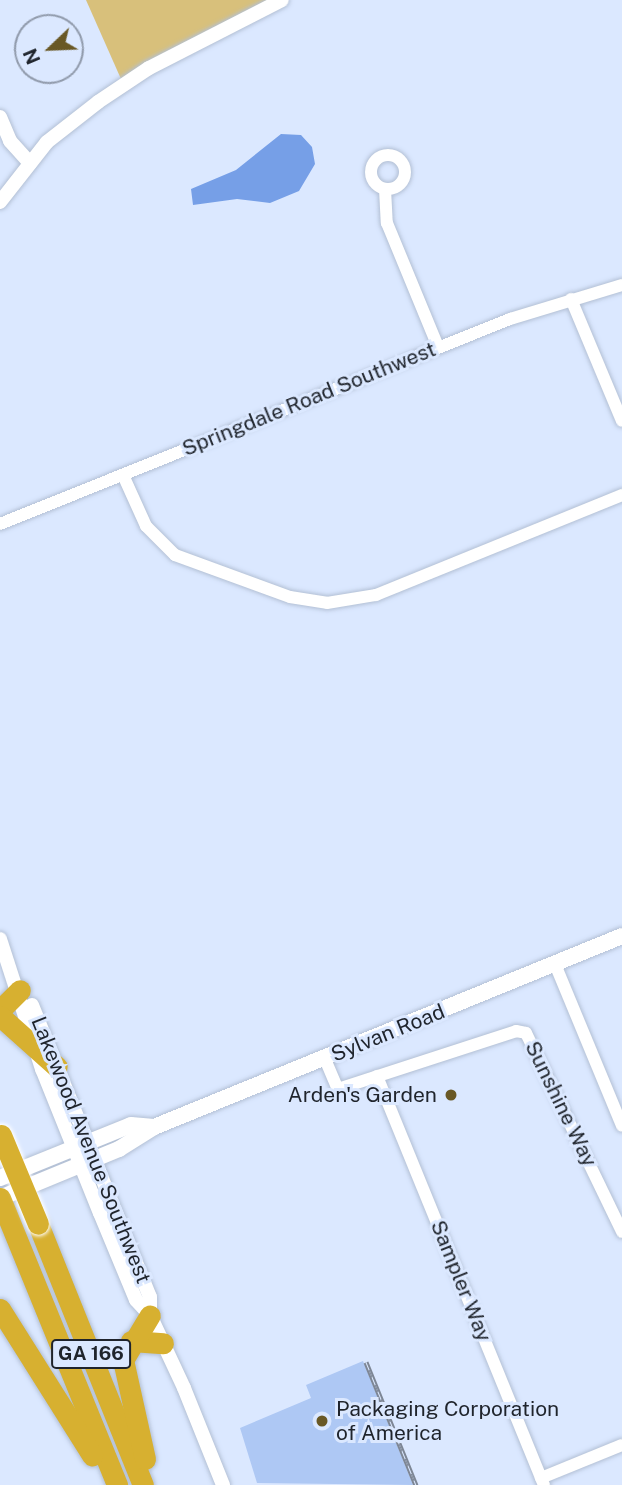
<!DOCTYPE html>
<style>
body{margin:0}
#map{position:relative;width:622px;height:1485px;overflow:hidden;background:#dbe8ff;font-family:"Public Sans",sans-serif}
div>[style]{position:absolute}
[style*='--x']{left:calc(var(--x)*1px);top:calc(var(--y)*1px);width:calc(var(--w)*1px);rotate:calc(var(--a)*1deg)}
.green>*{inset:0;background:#d8c07b}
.water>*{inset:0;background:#769fe7}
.building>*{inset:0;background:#aec8f4}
.roads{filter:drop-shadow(0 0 2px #b3c0d5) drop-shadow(0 0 2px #b3c0d5)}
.minor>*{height:12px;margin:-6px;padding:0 6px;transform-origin:6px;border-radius:6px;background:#fff}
.minor>.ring{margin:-6px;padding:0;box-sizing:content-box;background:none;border:12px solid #fff;border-radius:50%}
.tertiary>*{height:14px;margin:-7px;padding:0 7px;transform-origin:7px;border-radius:7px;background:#fff}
.secondary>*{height:16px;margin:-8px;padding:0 8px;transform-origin:8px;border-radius:8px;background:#fff}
.motorway>*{height:21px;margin:-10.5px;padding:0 10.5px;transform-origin:10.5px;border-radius:10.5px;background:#d7b030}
.rail>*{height:5px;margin-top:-2.5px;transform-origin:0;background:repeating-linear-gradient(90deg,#dbe8ff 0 8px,#7d8695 0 16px);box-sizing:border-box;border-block:2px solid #7d8695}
.bridges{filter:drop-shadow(0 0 2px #fff) drop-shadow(0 0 2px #fff)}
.motorway-bridge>*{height:21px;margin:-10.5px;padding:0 10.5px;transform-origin:10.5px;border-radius:10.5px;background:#d7b030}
.dots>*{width:19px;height:19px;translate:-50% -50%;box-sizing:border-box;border:4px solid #dbe8ff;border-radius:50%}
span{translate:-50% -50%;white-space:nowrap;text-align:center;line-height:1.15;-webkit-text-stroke:6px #dbe8ff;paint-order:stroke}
.shield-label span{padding:2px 5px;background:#dbe8ff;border:2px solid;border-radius:5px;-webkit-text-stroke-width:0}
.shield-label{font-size:19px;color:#1f242c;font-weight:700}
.street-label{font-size:21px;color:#1f242c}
.poi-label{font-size:21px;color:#1f242c}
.right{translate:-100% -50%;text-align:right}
.left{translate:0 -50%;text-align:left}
.north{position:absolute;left:14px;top:14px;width:70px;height:70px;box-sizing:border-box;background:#dbe8ff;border:2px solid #909aab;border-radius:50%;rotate:247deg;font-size:19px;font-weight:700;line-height:28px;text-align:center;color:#1f242c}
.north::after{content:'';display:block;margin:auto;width:24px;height:32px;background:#695825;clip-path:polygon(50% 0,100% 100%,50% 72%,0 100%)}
</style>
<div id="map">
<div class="green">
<i style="clip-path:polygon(86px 0,286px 0,121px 79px)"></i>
</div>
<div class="water">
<i style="clip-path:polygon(281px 134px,301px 135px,312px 147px,315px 164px,299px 191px,270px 203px,237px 199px,193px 205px,191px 189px,236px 170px)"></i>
</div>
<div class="building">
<i style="clip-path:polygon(363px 1361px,413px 1485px,257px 1483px,240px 1428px,311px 1398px,306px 1385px)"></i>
</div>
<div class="roads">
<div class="minor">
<i class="ring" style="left:371px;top:155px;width:22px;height:22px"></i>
<i style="--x:385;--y:189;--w:34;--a:87"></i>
<i style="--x:387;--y:223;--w:134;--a:67.6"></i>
<i style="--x:571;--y:299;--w:132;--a:67.3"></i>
<i style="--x:123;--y:475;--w:56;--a:65.7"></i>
<i style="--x:146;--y:526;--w:41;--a:45"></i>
<i style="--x:175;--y:555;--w:122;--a:20.1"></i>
<i style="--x:290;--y:597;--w:37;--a:9"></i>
<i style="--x:327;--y:603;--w:50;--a:-9.3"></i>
<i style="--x:376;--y:595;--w:266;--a:-22.1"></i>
<i style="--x:0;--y:524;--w:550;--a:-21.9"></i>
<i style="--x:510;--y:319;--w:117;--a:-16.9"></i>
<i style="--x:555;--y:964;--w:175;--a:67.5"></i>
<i style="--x:325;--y:1059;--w:33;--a:67"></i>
<i style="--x:338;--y:1089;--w:187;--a:-18"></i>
<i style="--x:516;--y:1031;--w:10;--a:11"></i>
<i style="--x:526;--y:1033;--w:221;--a:64.2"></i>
<i style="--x:377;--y:1076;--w:442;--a:67.8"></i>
<i style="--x:541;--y:1478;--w:87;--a:-22.2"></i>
</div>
<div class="tertiary">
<i style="--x:0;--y:117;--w:26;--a:67"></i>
<i style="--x:10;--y:141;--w:30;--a:48"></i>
<i style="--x:0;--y:202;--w:76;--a:-51.9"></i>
<i style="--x:47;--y:142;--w:65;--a:-38.1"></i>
<i style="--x:98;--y:102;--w:61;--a:-33.7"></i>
<i style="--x:149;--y:68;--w:149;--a:-27.1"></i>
<i style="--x:0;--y:939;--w:137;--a:72.1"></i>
<i style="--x:42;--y:1069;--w:155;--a:68.1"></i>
<i style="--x:100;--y:1213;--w:94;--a:67.5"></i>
<i style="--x:136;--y:1300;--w:21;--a:47"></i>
<i style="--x:150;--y:1315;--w:81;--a:65"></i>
<i style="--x:184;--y:1388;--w:105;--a:68.1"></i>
<i style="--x:32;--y:1005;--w:315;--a:68"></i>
<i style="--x:150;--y:1297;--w:18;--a:90"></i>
</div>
<div class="secondary">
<i style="--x:0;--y:1178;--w:141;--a:-22"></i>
<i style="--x:131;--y:1125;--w:23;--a:5"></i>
<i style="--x:0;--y:1198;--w:129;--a:-22.4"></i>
<i style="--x:119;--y:1149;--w:41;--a:-32.2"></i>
<i style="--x:154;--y:1127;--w:505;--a:-22.2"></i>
</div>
<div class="motorway">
<i style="--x:0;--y:1010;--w:28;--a:-45"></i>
<i style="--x:0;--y:1016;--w:76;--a:41.8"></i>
<i style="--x:0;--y:1198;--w:310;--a:67.8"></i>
<i style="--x:38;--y:1224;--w:281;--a:68.1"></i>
<i style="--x:0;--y:1309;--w:173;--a:57.8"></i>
<i style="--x:131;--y:1341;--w:32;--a:4"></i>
<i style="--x:145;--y:1459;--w:101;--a:-102.5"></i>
<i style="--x:123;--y:1360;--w:52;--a:-59"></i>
</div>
</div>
<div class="rail">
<i style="--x:366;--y:1362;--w:133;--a:67.9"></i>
</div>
<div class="bridges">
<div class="motorway-bridge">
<i style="--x:1;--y:1135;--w:96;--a:67.4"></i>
</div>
</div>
<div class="dots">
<i style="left:451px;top:1095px;background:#695825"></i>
<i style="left:322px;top:1421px;background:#695825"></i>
</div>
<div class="shield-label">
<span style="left:91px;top:1354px">GA 166</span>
</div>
<div class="street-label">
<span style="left:309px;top:399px;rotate:-22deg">Springdale Road Southwest</span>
<span style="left:388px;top:1033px;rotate:-22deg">Sylvan Road</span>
<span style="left:561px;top:1104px;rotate:64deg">Sunshine Way</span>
<span style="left:91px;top:1150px;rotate:68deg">Lakewood Avenue Southwest</span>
<span style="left:461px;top:1281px;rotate:68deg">Sampler Way</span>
</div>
<div class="poi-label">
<span class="right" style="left:437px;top:1095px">Arden's Garden</span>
<span class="left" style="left:336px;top:1421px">Packaging Corporation<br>of America</span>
</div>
<div class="north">N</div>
</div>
